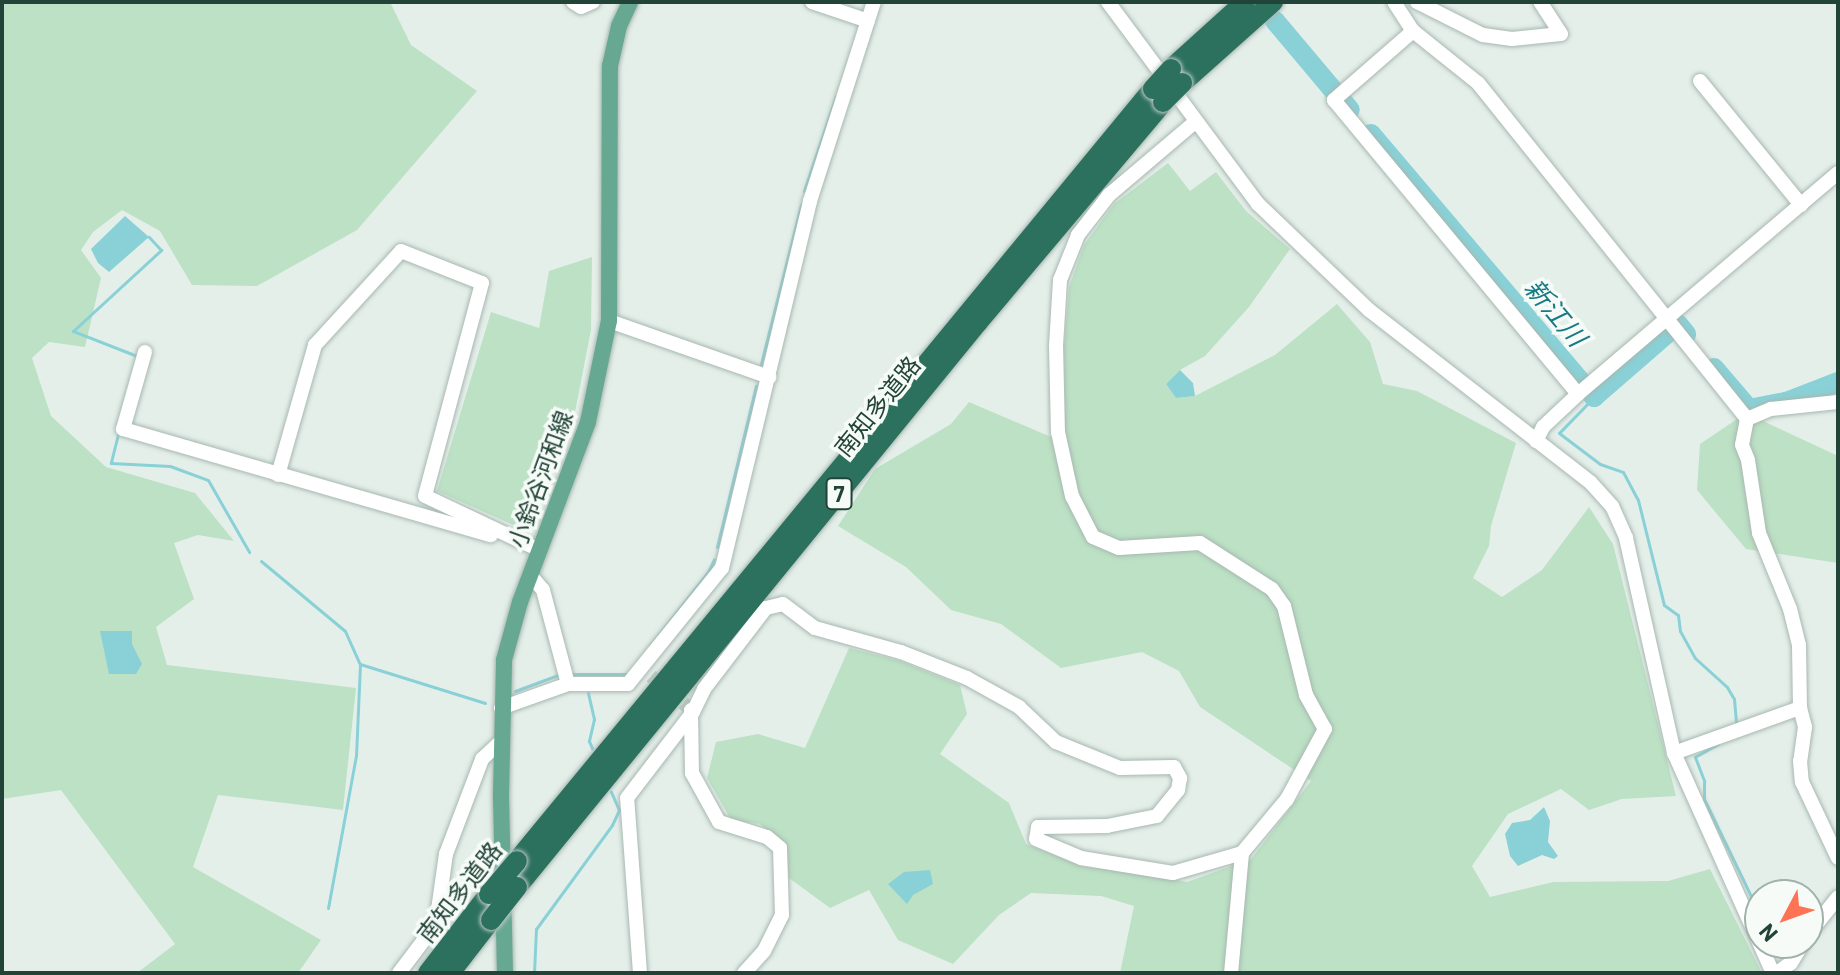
<!DOCTYPE html>
<meta charset="utf-8">
<style>
body{margin:0}
#map{position:relative;width:1840px;height:975px;overflow:hidden;background:#e5efea;font-family:Barlow,"Noto Sans JP",sans-serif}
div>[style]{position:absolute}
[style*='--x']{left:calc(var(--x)*1px);top:calc(var(--y)*1px);width:calc(var(--w)*1px);rotate:calc(var(--a)*1deg)}
.green>*{inset:0;background:#bce1c4}
.water>*{inset:0;background:#89d1d7}
.stream>*{height:3px;margin:-1.5px;padding:0 1.5px;transform-origin:1.5px;border-radius:1.5px;background:#89d1d7}
.river>*{height:20px;margin:-10px;padding:0 10px;transform-origin:10px;border-radius:10px;background:#89d1d7}
.minor-tunnel>*{height:14px;margin-top:-7px;transform-origin:0;background:repeating-linear-gradient(90deg,#becdc6 0 14px,transparent 0 21px)}
.roads{filter:drop-shadow(0 0 2px #a7b8b1) drop-shadow(0 0 2px #a7b8b1)}
.minor>*{height:14px;margin:-7px;padding:0 7px;transform-origin:7px;border-radius:7px;background:#fff}
.major>*{height:16px;margin:-8px;padding:0 8px;transform-origin:8px;border-radius:8px;background:#66a892}
.highway>*{height:20px;margin:-10px;padding:0 10px;transform-origin:10px;border-radius:10px;background:#2b715e}
.bridges{filter:drop-shadow(0 0 2px #c1cac7) drop-shadow(0 0 2px #c1cac7)}
.highway-bridge>*{height:20px;margin:-10px;padding:0 10px;transform-origin:10px;border-radius:10px;background:#2b715e}
span{translate:-50% -50%;white-space:nowrap;text-align:center;line-height:1.15;-webkit-text-stroke:7px #f6fbf8;paint-order:stroke}
.shield-label span{padding:2px 6px;background:#f6fbf8;border:2px solid;border-radius:6px;-webkit-text-stroke-width:0}
.shield-label{font-size:22px;color:#224338;font-weight:700}
.street-label{font-size:24px;color:#224338}
.water-label{font-size:26px;color:#177a84;font-style:italic}
.frame{position:absolute;inset:0;border:4px solid #224338;pointer-events:none}
.north{position:absolute;left:1744px;top:879px;width:80px;height:80px;box-sizing:border-box;background:#f6fbf8;border:2px solid #a1b1ab;border-radius:50%;rotate:229deg;font-size:22px;font-weight:700;line-height:32px;text-align:center;color:#224338}
.north::after{content:'';display:block;margin:auto;width:28px;height:36px;background:#fc7356;clip-path:polygon(50% 0,100% 100%,50% 72%,0 100%)}
</style>
<div id="map">
<div class="green">
<i style="clip-path:polygon(2px 2px,390px 2px,411px 45px,477px 91px,357px 230px,257px 286px,192px 285px,160px 231px,122px 210px,93px 232px,81px 250px,101px 278px,85px 347px,49px 342px,32px 358px,51px 416px,106px 467px,195px 493px,234px 541px,198px 535px,174px 543px,194px 599px,156px 627px,167px 665px,356px 688px,343px 810px,218px 795px,193px 867px,321px 940px,298px 973px,137px 973px,175px 944px,61px 790px,2px 799px)"></i>
<i style="clip-path:polygon(1168px 163px,1190px 191px,1216px 172px,1246px 211px,1290px 249px,1249px 307px,1205px 356px,1180px 370px,1166px 384px,1176px 398px,1195px 396px,1275px 355px,1337px 304px,1370px 342px,1383px 384px,1417px 391px,1516px 443px,1491px 526px,1489px 546px,1473px 578px,1502px 597px,1542px 570px,1589px 507px,1613px 544px,1676px 796px,1622px 799px,1589px 810px,1561px 789px,1508px 814px,1472px 866px,1490px 897px,1553px 882px,1668px 881px,1710px 869px,1762px 973px,1120px 973px,1134px 906px,1101px 896px,1031px 893px,999px 915px,953px 964px,898px 940px,869px 890px,830px 908px,789px 878px,785px 845px,760px 824px,731px 820px,707px 778px,716px 742px,758px 734px,805px 748px,849px 648px,900px 661px,960px 685px,967px 714px,940px 754px,1009px 803px,1026px 844px,1084px 867px,1142px 873px,1187px 882px,1251px 859px,1311px 781px,1200px 707px,1179px 671px,1142px 652px,1061px 668px,1001px 624px,951px 610px,906px 567px,838px 526px,875px 469px,951px 424px,969px 402px,1065px 443px,1064px 348px,1069px 287px,1084px 245px,1114px 204px)"></i>
<i style="clip-path:polygon(592px 257px,591px 330px,574px 417px,529px 532px,437px 491px,491px 312px,539px 328px,549px 271px)"></i>
<i style="clip-path:polygon(1746px 413px,1838px 456px,1838px 563px,1746px 549px,1697px 490px,1700px 444px)"></i>
</div>
<div class="water">
<i style="clip-path:polygon(125px 216px,149px 237px,109px 272px,98px 263px,91px 249px)"></i>
<i style="clip-path:polygon(1180px 370px,1193px 383px,1195px 396px,1176px 398px,1166px 384px)"></i>
<i style="clip-path:polygon(100px 631px,132px 631px,132px 644px,142px 664px,136px 674px,109px 674px)"></i>
<i style="clip-path:polygon(1544px 807px,1550px 821px,1548px 842px,1558px 856px,1554px 859px,1542px 855px,1518px 866px,1510px 856px,1505px 834px,1512px 823px,1530px 820px)"></i>
<i style="clip-path:polygon(930px 870px,933px 884px,913px 895px,907px 904px,888px 884px,904px 872px)"></i>
</div>
<div class="stream">
<i style="--x:804;--y:191;--w:100;--a:-71.4"></i>
<i style="--x:137;--y:356;--w:69;--a:-158.7"></i>
<i style="--x:73;--y:331;--w:120;--a:-42.6"></i>
<i style="--x:161;--y:250;--w:18;--a:-133"></i>
<i style="--x:761;--y:364;--w:164;--a:-75.9"></i>
<i style="--x:1594;--y:397;--w:50;--a:134.2"></i>
<i style="--x:1559;--y:433;--w:51;--a:37.1"></i>
<i style="--x:1600;--y:464;--w:24;--a:19"></i>
<i style="--x:1623;--y:472;--w:32;--a:62"></i>
<i style="--x:1638;--y:500;--w:108;--a:76.1"></i>
<i style="--x:1664;--y:605;--w:17;--a:36"></i>
<i style="--x:1678;--y:615;--w:16;--a:83"></i>
<i style="--x:1680;--y:631;--w:31;--a:61"></i>
<i style="--x:1695;--y:658;--w:43;--a:42.2"></i>
<i style="--x:1727;--y:687;--w:14;--a:60"></i>
<i style="--x:1734;--y:699;--w:25;--a:85"></i>
<i style="--x:119;--y:430;--w:34;--a:104"></i>
<i style="--x:111;--y:463;--w:59;--a:2.9"></i>
<i style="--x:170;--y:466;--w:40;--a:20.2"></i>
<i style="--x:208;--y:480;--w:83;--a:60.3"></i>
<i style="--x:717;--y:547;--w:166;--a:-76.4"></i>
<i style="--x:261;--y:561;--w:109;--a:39.8"></i>
<i style="--x:345;--y:631;--w:35;--a:66"></i>
<i style="--x:650;--y:646;--w:94;--a:-51.9"></i>
<i style="--x:708;--y:572;--w:14;--a:-65"></i>
<i style="--x:572;--y:674;--w:56;--a:0"></i>
<i style="--x:515;--y:691;--w:46;--a:-20.4"></i>
<i style="--x:588;--y:693;--w:27;--a:77"></i>
<i style="--x:594;--y:719;--w:23;--a:103"></i>
<i style="--x:589;--y:741;--w:8;--a:67"></i>
<i style="--x:1718;--y:744;--w:26;--a:151"></i>
<i style="--x:1695;--y:757;--w:26;--a:69"></i>
<i style="--x:1704;--y:781;--w:18;--a:90"></i>
<i style="--x:1704;--y:799;--w:129;--a:64.2"></i>
<i style="--x:328;--y:908;--w:155;--a:-79.6"></i>
<i style="--x:356;--y:756;--w:92;--a:-87.5"></i>
<i style="--x:360;--y:664;--w:131;--a:17.3"></i>
<i style="--x:1775;--y:943;--w:20;--a:57"></i>
<i style="--x:534;--y:973;--w:44;--a:-87.4"></i>
<i style="--x:536;--y:929;--w:129;--a:-53.8"></i>
<i style="--x:612;--y:825;--w:17;--a:-65"></i>
<i style="--x:619;--y:810;--w:20;--a:-114"></i>
</div>
<div class="river">
<i style="--x:1275;--y:21;--w:116;--a:49.9"></i>
<i style="--x:1371;--y:134;--w:345;--a:49.7"></i>
<i style="--x:1594;--y:397;--w:111;--a:-41"></i>
<i style="--x:1678;--y:324;--w:13;--a:51"></i>
<i style="--x:1714;--y:368;--w:54;--a:49.5"></i>
<i style="--x:1749;--y:409;--w:38;--a:-11"></i>
<i style="--x:1786;--y:402;--w:56;--a:-21"></i>
</div>
<div class="minor-tunnel">
<i style="--x:651;--y:676;--w:48;--a:40"></i>
</div>
<div class="roads">
<div class="minor">
<i style="--x:573;--y:2;--w:9;--a:32"></i>
<i style="--x:581;--y:7;--w:13;--a:-23"></i>
<i style="--x:812;--y:2;--w:59;--a:18.7"></i>
<i style="--x:1108;--y:2;--w:252;--a:53.4"></i>
<i style="--x:1258;--y:204;--w:153;--a:43.7"></i>
<i style="--x:1369;--y:310;--w:281;--a:37.9"></i>
<i style="--x:1591;--y:483;--w:31;--a:48"></i>
<i style="--x:1612;--y:506;--w:35;--a:66"></i>
<i style="--x:1626;--y:538;--w:220;--a:77.4"></i>
<i style="--x:1674;--y:753;--w:241;--a:65.8"></i>
<i style="--x:1394;--y:2;--w:35;--a:57"></i>
<i style="--x:1413;--y:31;--w:83;--a:38.7"></i>
<i style="--x:1478;--y:83;--w:430;--a:51.3"></i>
<i style="--x:1417;--y:2;--w:74;--a:26.6"></i>
<i style="--x:1483;--y:35;--w:29;--a:8"></i>
<i style="--x:1512;--y:39;--w:49;--a:-5.8"></i>
<i style="--x:1561;--y:34;--w:38;--a:-123"></i>
<i style="--x:1413;--y:31;--w:105;--a:138.9"></i>
<i style="--x:1334;--y:100;--w:382;--a:50.3"></i>
<i style="--x:1700;--y:81;--w:160;--a:50.8"></i>
<i style="--x:1195;--y:122;--w:113;--a:139.7"></i>
<i style="--x:1109;--y:195;--w:51;--a:127.8"></i>
<i style="--x:1078;--y:235;--w:48;--a:111.8"></i>
<i style="--x:1060;--y:280;--w:66;--a:93.5"></i>
<i style="--x:1056;--y:346;--w:86;--a:88.7"></i>
<i style="--x:1058;--y:432;--w:66;--a:77.7"></i>
<i style="--x:1072;--y:496;--w:46;--a:62.9"></i>
<i style="--x:1093;--y:537;--w:28;--a:23"></i>
<i style="--x:1119;--y:548;--w:81;--a:-3.5"></i>
<i style="--x:1200;--y:543;--w:85;--a:32.6"></i>
<i style="--x:1272;--y:589;--w:21;--a:55"></i>
<i style="--x:1284;--y:606;--w:92;--a:76.1"></i>
<i style="--x:1306;--y:695;--w:39;--a:61"></i>
<i style="--x:1325;--y:729;--w:80;--a:118.5"></i>
<i style="--x:1287;--y:799;--w:70;--a:129.8"></i>
<i style="--x:1242;--y:853;--w:121;--a:95.2"></i>
<i style="--x:609;--y:321;--w:170;--a:19.3"></i>
<i style="--x:145;--y:352;--w:80;--a:105.9"></i>
<i style="--x:123;--y:429;--w:383;--a:16.1"></i>
<i style="--x:1747;--y:419;--w:26;--a:101"></i>
<i style="--x:1742;--y:445;--w:16;--a:68"></i>
<i style="--x:1748;--y:460;--w:74;--a:81.4"></i>
<i style="--x:1759;--y:533;--w:82;--a:67.8"></i>
<i style="--x:1790;--y:609;--w:37;--a:76"></i>
<i style="--x:1799;--y:645;--w:63;--a:89.1"></i>
<i style="--x:1800;--y:708;--w:20;--a:75"></i>
<i style="--x:1805;--y:727;--w:34;--a:98"></i>
<i style="--x:1800;--y:761;--w:21;--a:85"></i>
<i style="--x:1802;--y:782;--w:84;--a:64.7"></i>
<i style="--x:1747;--y:419;--w:26;--a:-23"></i>
<i style="--x:1771;--y:409;--w:67;--a:-6"></i>
<i style="--x:1536;--y:441;--w:16;--a:-63"></i>
<i style="--x:1543;--y:427;--w:48;--a:-43.3"></i>
<i style="--x:1578;--y:394;--w:341;--a:-40.4"></i>
<i style="--x:278;--y:475;--w:135;--a:-74.1"></i>
<i style="--x:315;--y:345;--w:127;--a:-47.5"></i>
<i style="--x:401;--y:251;--w:87;--a:21.6"></i>
<i style="--x:482;--y:283;--w:220;--a:105"></i>
<i style="--x:425;--y:496;--w:117;--a:25.3"></i>
<i style="--x:531;--y:576;--w:18;--a:49"></i>
<i style="--x:543;--y:590;--w:97;--a:75.1"></i>
<i style="--x:501;--y:708;--w:71;--a:-19.7"></i>
<i style="--x:568;--y:684;--w:60;--a:0"></i>
<i style="--x:628;--y:684;--w:149;--a:-51"></i>
<i style="--x:722;--y:568;--w:377;--a:-76.5"></i>
<i style="--x:810;--y:201;--w:209;--a:-72.2"></i>
<i style="--x:691;--y:710;--w:63;--a:89.1"></i>
<i style="--x:692;--y:773;--w:56;--a:61.1"></i>
<i style="--x:719;--y:822;--w:50;--a:17.4"></i>
<i style="--x:767;--y:837;--w:17;--a:40"></i>
<i style="--x:780;--y:848;--w:67;--a:88.3"></i>
<i style="--x:782;--y:915;--w:40;--a:116.6"></i>
<i style="--x:764;--y:951;--w:30;--a:132"></i>
<i style="--x:1674;--y:753;--w:134;--a:-19.7"></i>
<i style="--x:1808;--y:935;--w:48;--a:-51.7"></i>
<i style="--x:399;--y:973;--w:61;--a:-52.9"></i>
<i style="--x:436;--y:924;--w:71;--a:-81.9"></i>
<i style="--x:446;--y:854;--w:102;--a:-69.2"></i>
<i style="--x:482;--y:759;--w:26;--a:-43"></i>
<i style="--x:640;--y:973;--w:175;--a:-94.2"></i>
<i style="--x:627;--y:798;--w:108;--a:-52.5"></i>
<i style="--x:693;--y:712;--w:25;--a:-64"></i>
<i style="--x:704;--y:689;--w:102;--a:-52.6"></i>
<i style="--x:766;--y:608;--w:17;--a:-13"></i>
<i style="--x:783;--y:604;--w:40;--a:37"></i>
<i style="--x:815;--y:628;--w:89;--a:15.6"></i>
<i style="--x:901;--y:652;--w:71;--a:21.5"></i>
<i style="--x:967;--y:678;--w:60;--a:29.1"></i>
<i style="--x:1019;--y:707;--w:51;--a:43.4"></i>
<i style="--x:1056;--y:742;--w:69;--a:22.1"></i>
<i style="--x:1120;--y:768;--w:54;--a:-1.1"></i>
<i style="--x:1174;--y:767;--w:13;--a:61"></i>
<i style="--x:1180;--y:778;--w:12;--a:99"></i>
<i style="--x:1178;--y:790;--w:33;--a:129"></i>
<i style="--x:1157;--y:816;--w:51;--a:168.7"></i>
<i style="--x:1107;--y:826;--w:69;--a:179.2"></i>
<i style="--x:1038;--y:827;--w:12;--a:99"></i>
<i style="--x:1036;--y:839;--w:49;--a:22.9"></i>
<i style="--x:1081;--y:858;--w:93;--a:9.3"></i>
<i style="--x:1173;--y:873;--w:72;--a:-16.2"></i>
<i style="--x:1777;--y:973;--w:17;--a:-36"></i>
<i style="--x:1791;--y:963;--w:23;--a:-59"></i>
</div>
<div class="major">
<i style="--x:505;--y:973;--w:178;--a:-91.3"></i>
<i style="--x:501;--y:795;--w:135;--a:-88.7"></i>
<i style="--x:504;--y:660;--w:60;--a:-74.6"></i>
<i style="--x:520;--y:602;--w:192;--a:-69.3"></i>
<i style="--x:588;--y:422;--w:103;--a:-78.3"></i>
<i style="--x:609;--y:321;--w:255;--a:-89.8"></i>
<i style="--x:610;--y:66;--w:41;--a:-77.3"></i>
<i style="--x:619;--y:26;--w:26;--a:-65"></i>
</div>
<div class="highway">
<i style="--x:1171;--y:69;--w:100;--a:-42.2"></i>
<i style="--x:1182;--y:83;--w:122;--a:-41.7"></i>
<i style="--x:517;--y:861;--w:1000;--a:-50.52"></i>
<i style="--x:517;--y:887;--w:729;--a:-50.79"></i>
<i style="--x:978;--y:322;--w:287;--a:-49.9"></i>
<i style="--x:428;--y:973;--w:100;--a:-52.3"></i>
<i style="--x:450;--y:973;--w:67;--a:-52.3"></i>
</div>
</div>
<div class="bridges">
<div class="highway-bridge">
<i style="--x:1153;--y:89;--w:27;--a:-48"></i>
<i style="--x:1163;--y:102;--w:27;--a:-45"></i>
<i style="--x:489;--y:894;--w:43;--a:-49.7"></i>
<i style="--x:491;--y:920;--w:42;--a:-51.8"></i>
</div>
</div>
<div class="shield-label">
<span style="left:839px;top:494px">7</span>
</div>
<div class="street-label">
<span style="left:877px;top:406px;rotate:-51deg">南知多道路</span>
<span style="left:540px;top:479px;rotate:-70deg">小鈴谷河和線</span>
<span style="left:459px;top:892px;rotate:-52deg">南知多道路</span>
</div>
<div class="water-label">
<span style="left:1556px;top:312px;rotate:50deg">新江川</span>
</div>
<div class="frame"></div>
<div class="north">N</div>
</div>
